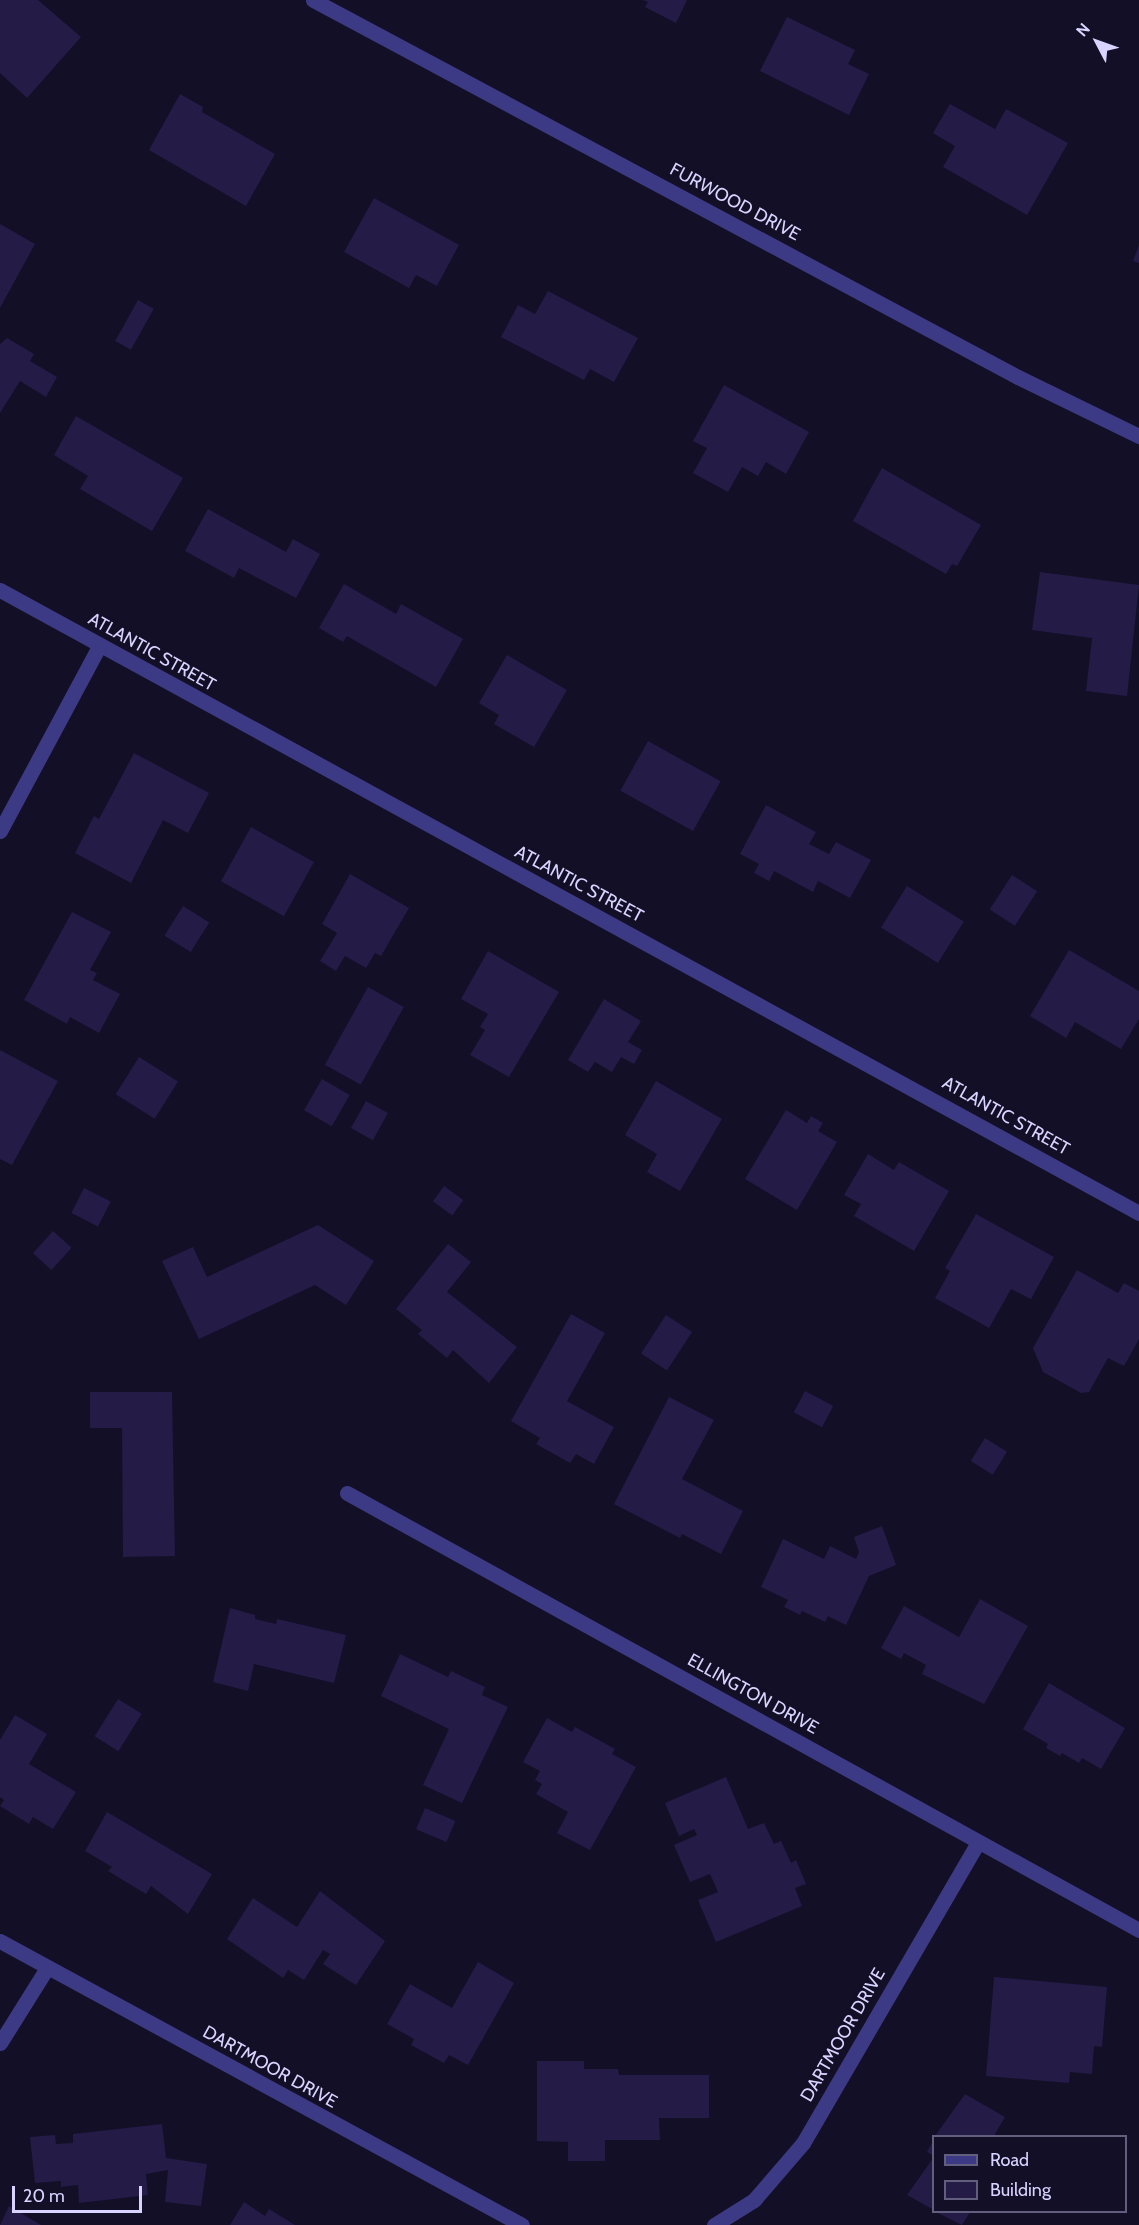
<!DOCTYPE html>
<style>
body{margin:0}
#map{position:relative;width:1139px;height:2225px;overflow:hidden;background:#130f26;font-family:Cabin,sans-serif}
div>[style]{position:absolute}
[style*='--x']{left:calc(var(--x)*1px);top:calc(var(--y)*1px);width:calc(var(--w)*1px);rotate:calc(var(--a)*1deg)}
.building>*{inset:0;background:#241b47;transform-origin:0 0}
.street>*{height:15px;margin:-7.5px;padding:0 7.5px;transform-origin:7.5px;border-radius:7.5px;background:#3d3a85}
span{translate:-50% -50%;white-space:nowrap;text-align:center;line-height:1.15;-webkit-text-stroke:5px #130f26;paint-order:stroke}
.street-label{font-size:18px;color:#d9d4ff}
.legend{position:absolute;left:932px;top:2135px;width:195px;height:78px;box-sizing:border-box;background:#130f26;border:2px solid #625e7d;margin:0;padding:8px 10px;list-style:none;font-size:18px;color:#d9d4ff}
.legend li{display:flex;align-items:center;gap:12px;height:30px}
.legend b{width:30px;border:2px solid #625e7d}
.north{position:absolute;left:1067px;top:12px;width:60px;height:60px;-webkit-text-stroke:4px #130f26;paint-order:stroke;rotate:311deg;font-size:16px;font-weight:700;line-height:24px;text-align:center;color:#d9d4ff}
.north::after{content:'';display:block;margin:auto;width:21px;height:27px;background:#d9d4ff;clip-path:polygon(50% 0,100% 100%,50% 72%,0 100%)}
.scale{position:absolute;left:12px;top:2186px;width:130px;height:27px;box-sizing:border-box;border:3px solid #d9d4ff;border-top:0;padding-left:8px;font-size:18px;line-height:21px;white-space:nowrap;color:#d9d4ff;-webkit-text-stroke:4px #130f26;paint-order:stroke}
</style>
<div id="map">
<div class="building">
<i style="clip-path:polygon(0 0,38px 0,81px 37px,27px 98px,0 73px)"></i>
<i style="clip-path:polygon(643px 0,687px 0,676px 23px,645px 7px,648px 2px)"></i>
<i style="clip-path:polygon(787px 17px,855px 50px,848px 64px,869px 74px,849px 115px,760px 71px)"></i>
<i style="clip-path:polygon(180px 94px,203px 107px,202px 112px,275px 154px,246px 206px,149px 150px)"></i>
<i style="clip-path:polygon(950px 104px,995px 129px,1006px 109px,1068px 143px,1027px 215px,943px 167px,955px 146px,933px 133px)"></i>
<i style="clip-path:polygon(374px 198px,459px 245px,437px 286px,416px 275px,409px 288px,344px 252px)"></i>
<i style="clip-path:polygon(0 224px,35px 244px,0 308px)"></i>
<i style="clip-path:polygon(1139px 245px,1139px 263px,1133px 261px)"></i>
<i style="clip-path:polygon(548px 291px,638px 338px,614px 382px,590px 369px,584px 380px,501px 337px,518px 305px,535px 314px)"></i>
<i style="left:138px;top:300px;width:18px;height:47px;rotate:29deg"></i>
<i style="clip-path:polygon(7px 338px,34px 354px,30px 361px,57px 377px,46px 397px,20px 381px,0 413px,0 344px)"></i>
<i style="clip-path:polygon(724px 385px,809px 432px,786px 474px,766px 462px,758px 476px,742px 467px,728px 492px,693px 473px,707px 448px,693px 441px)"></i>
<i style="clip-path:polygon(76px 416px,183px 478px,152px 531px,80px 489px,88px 476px,54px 455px)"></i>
<i style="clip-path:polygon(882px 468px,981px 525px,957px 566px,952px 564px,946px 574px,853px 521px)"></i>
<i style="clip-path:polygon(208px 509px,286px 552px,293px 539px,320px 554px,296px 598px,239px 568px,234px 578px,185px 551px)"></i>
<i style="clip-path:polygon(1040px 572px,1139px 585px,1127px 696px,1086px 691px,1092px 638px,1032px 630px)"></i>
<i style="clip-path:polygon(344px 584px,396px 614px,401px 604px,463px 639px,436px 687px,347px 636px,343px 642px,319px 628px)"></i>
<i style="clip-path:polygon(507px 655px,567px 690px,534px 747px,494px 724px,499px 715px,479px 703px)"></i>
<i style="left:648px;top:741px;width:83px;height:57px;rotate:29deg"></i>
<i style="clip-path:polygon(134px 753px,209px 793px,188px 833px,163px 820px,131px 883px,75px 853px,94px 816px,99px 819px)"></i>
<i style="clip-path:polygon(766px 805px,816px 832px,809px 844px,829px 854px,836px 842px,871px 860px,850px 898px,818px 881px,813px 892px,774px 871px,769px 881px,754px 873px,759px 864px,740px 854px)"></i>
<i style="left:251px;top:827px;width:72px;height:62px;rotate:29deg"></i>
<i style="clip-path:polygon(350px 874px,409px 908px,381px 956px,375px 953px,366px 968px,345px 956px,336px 971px,320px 961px,337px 933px,322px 924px)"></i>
<i style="left:1012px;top:875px;width:30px;height:41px;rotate:33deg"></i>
<i style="left:907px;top:886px;width:67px;height:49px;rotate:32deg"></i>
<i style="left:183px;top:906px;width:31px;height:35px;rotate:32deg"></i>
<i style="clip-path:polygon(72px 912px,111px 932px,90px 970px,97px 973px,93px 980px,120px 994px,99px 1033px,70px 1017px,67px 1024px,24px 1000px)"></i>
<i style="clip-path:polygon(1069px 950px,1139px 991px,1139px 1019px,1121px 1049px,1075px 1022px,1066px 1038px,1030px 1016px)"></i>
<i style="clip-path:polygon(488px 951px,559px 992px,509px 1077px,470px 1055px,485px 1030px,480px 1027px,488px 1014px,461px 999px)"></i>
<i style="left:368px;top:987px;width:41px;height:89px;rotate:29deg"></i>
<i style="clip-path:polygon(604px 999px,641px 1021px,628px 1042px,642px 1050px,634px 1064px,621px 1057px,612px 1072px,595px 1062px,588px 1072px,568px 1060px)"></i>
<i style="clip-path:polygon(0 1050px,58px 1081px,12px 1165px,0 1159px)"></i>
<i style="left:139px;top:1057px;width:46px;height:44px;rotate:32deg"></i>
<i style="left:322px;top:1079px;width:32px;height:36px;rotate:30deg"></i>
<i style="clip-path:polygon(656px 1081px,722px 1119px,680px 1191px,647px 1172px,657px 1154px,625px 1135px)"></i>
<i style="left:366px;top:1101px;width:25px;height:31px;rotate:29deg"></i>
<i style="clip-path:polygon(786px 1110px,807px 1123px,811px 1116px,823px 1123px,818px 1131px,837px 1142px,797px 1210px,745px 1179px)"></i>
<i style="clip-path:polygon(868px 1154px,894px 1170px,899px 1162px,949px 1191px,914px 1251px,854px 1216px,861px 1204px,844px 1195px)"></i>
<i style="left:444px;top:1186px;width:24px;height:19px;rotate:36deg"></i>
<i style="left:84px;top:1188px;width:30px;height:28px;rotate:27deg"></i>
<i style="clip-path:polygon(976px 1214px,1054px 1257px,1031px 1299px,1011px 1289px,989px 1328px,935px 1298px,950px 1271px,945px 1268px)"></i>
<i style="clip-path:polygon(318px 1225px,374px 1261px,346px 1305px,315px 1285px,199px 1339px,162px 1261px,193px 1247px,207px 1277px)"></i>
<i style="left:53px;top:1231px;width:25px;height:30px;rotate:42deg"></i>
<i style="clip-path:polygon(448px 1244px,471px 1262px,447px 1292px,517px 1347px,489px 1383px,453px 1350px,447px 1358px,418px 1334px,422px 1330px,396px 1309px)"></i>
<i style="clip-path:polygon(1077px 1270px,1118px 1293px,1124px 1283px,1139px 1291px,1139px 1339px,1124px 1366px,1108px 1358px,1089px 1392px,1081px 1393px,1043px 1372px,1033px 1348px)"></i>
<i style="clip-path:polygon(571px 1314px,605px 1333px,567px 1401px,614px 1427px,594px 1464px,576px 1454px,570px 1463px,536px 1444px,540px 1438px,511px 1421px)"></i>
<i style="left:666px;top:1315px;width:31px;height:46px;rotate:33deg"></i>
<i style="left:805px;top:1391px;width:32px;height:24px;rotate:28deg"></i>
<i style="clip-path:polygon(90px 1392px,172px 1392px,175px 1556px,123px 1557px,122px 1428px,90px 1428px)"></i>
<i style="clip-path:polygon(669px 1397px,714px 1420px,682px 1479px,743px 1511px,721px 1554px,682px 1534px,680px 1538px,614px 1504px)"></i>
<i style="left:985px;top:1438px;width:26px;height:27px;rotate:32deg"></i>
<i style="clip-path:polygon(882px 1526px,896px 1565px,869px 1576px,846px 1625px,828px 1616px,825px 1622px,802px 1611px,800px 1615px,784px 1607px,788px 1600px,761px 1587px,783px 1539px,824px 1559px,830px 1546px,856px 1559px,859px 1552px,854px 1537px)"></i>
<i style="clip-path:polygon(980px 1599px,1028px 1626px,984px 1704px,922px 1674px,926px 1665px,904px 1653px,901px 1659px,881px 1648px,904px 1606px,959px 1637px)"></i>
<i style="clip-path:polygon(230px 1608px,255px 1615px,255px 1619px,276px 1624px,277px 1619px,346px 1635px,334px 1683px,254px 1664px,248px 1691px,213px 1682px)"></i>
<i style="clip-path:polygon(400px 1654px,448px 1677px,451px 1671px,485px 1687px,482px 1695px,508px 1707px,462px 1803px,423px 1785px,449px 1729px,381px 1696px)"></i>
<i style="clip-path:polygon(1049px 1683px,1125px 1728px,1101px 1769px,1082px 1758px,1079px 1763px,1062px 1753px,1060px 1756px,1046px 1748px,1048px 1744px,1023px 1729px)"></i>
<i style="left:118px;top:1699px;width:28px;height:44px;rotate:32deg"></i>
<i style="clip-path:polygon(15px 1715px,47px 1734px,29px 1764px,76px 1792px,53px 1829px,33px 1817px,29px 1824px,0 1806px,4px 1800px,0 1797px,0 1740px)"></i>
<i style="clip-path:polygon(547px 1718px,572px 1732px,575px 1727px,615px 1749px,612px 1754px,636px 1767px,590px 1850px,557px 1833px,568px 1812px,536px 1794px,542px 1784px,535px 1780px,540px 1771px,523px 1762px)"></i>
<i style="clip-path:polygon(726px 1777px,748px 1829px,764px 1823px,774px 1844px,781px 1841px,791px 1863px,796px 1860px,806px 1884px,795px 1888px,802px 1906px,716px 1942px,698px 1900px,718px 1892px,710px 1874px,690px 1882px,674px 1845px,697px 1835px,694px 1829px,679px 1836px,665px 1803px)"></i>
<i style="left:425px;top:1808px;width:33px;height:23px;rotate:23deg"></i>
<i style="clip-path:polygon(107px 1812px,212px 1874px,188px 1914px,151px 1886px,146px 1894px,108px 1871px,112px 1867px,85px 1851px)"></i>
<i style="clip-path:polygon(320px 1891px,385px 1941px,356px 1985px,323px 1964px,330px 1954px,323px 1950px,304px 1980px,288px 1970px,283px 1978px,227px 1939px,253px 1898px,297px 1927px)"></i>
<i style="clip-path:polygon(478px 1962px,514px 1983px,468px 2065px,449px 2055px,444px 2063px,411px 2045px,414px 2039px,387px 2024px,410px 1984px,452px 2008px)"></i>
<i style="clip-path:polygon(994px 1977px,1107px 1987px,1102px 2047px,1094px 2046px,1092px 2074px,1070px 2072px,1069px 2083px,986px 2076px)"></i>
<i style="clip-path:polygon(537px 2061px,584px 2061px,584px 2069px,618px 2069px,619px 2075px,709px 2075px,709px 2118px,659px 2118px,660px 2140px,605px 2140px,605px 2161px,568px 2161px,568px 2142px,537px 2141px)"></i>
<i style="clip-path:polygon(965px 2094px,1005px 2117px,994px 2136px,935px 2136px)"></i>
<i style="clip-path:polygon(162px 2124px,166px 2158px,207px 2164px,201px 2206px,165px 2202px,168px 2170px,146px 2174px,148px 2195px,79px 2203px,78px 2185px,61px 2187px,61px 2181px,35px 2183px,30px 2137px,55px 2135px,56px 2144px,73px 2143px,73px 2134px)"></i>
<i style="clip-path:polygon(934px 2139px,934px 2156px,927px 2152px)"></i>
<i style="clip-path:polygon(934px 2157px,934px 2210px,907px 2195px)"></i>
<i style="clip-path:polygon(244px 2202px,265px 2216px,269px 2209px,295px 2225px,230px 2225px)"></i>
<i style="clip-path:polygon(9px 2206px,41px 2225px,0 2225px)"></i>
<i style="clip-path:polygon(936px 2212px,970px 2212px,962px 2225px)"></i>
</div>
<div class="street">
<i style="--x:313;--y:0;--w:799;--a:28.14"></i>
<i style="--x:1018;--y:377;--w:135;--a:26"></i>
<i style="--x:0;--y:590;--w:1298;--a:28.68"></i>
<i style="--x:0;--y:831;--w:210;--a:-61.8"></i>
<i style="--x:347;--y:1493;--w:905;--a:28.89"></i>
<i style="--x:0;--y:1941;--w:594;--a:28.55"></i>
<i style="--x:0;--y:2043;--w:89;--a:-57.9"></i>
<i style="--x:714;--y:2225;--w:47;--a:-32"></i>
<i style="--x:754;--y:2200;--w:75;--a:-49.3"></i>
<i style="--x:803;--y:2143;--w:348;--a:-59.8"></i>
</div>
<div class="street-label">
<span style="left:735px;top:202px;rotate:28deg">FURWOOD DRIVE</span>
<span style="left:152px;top:652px;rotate:29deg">ATLANTIC STREET</span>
<span style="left:579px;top:884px;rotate:28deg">ATLANTIC STREET</span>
<span style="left:1006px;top:1116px;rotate:29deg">ATLANTIC STREET</span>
<span style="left:753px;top:1694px;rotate:29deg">ELLINGTON DRIVE</span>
<span style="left:843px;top:2035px;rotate:-60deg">DARTMOOR DRIVE</span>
<span style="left:270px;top:2067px;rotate:29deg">DARTMOOR DRIVE</span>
</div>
<ul class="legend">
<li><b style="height:8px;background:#3d3a85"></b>Road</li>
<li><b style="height:16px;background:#241b47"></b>Building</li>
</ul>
<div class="north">N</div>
<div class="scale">20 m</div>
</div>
